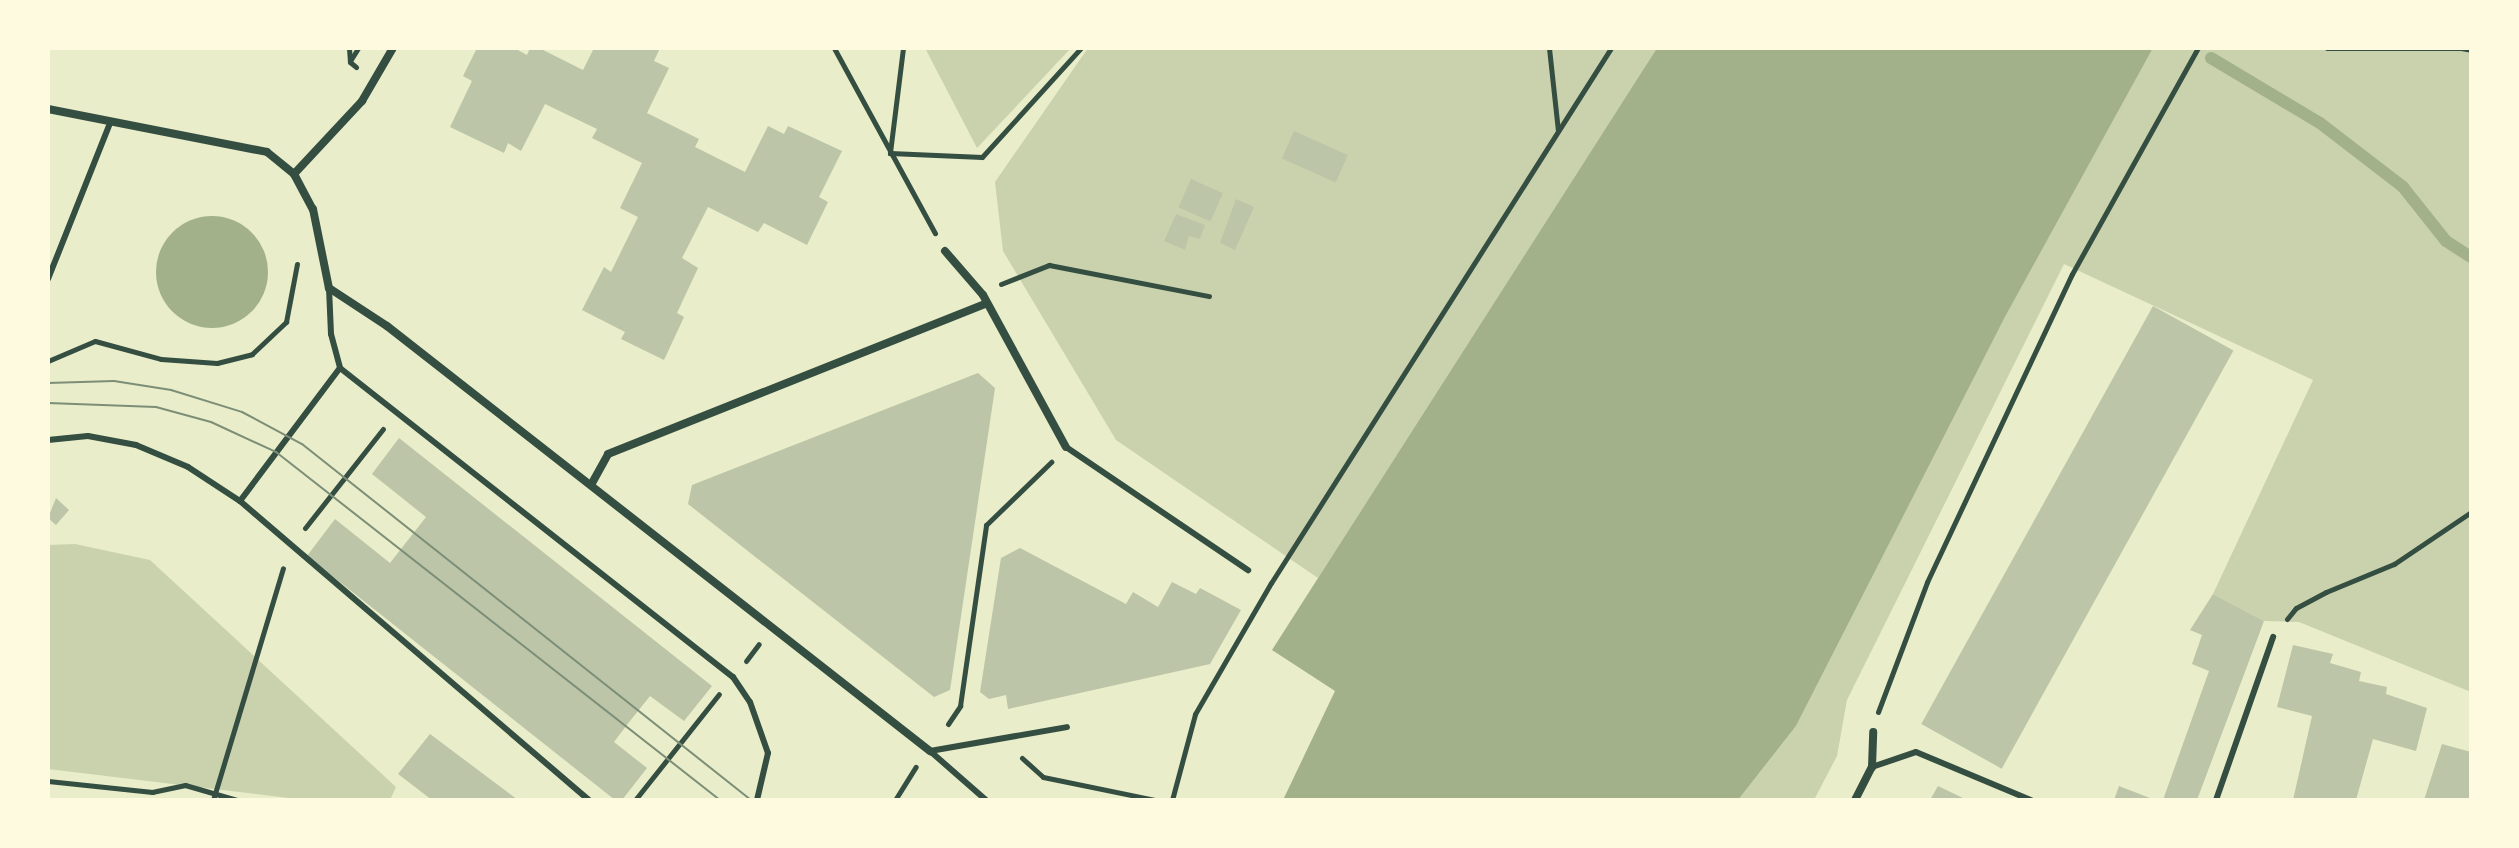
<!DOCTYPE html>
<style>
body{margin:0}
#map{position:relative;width:2519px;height:848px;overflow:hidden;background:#e9edc9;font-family:"Noto Serif",serif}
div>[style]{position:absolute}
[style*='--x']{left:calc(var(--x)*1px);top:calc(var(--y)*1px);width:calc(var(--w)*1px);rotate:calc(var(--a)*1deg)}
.green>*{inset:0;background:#cad2ad}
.water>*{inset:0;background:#a3b18a}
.round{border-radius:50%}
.stream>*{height:12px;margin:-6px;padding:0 6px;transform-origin:6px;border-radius:6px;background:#a3b18a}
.building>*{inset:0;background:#bcc5a7;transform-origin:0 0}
.path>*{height:5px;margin:-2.5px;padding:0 2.5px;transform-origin:2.5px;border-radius:2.5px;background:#344e41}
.service>*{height:6px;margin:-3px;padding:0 3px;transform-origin:3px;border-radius:3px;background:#344e41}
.minor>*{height:8px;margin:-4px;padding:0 4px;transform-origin:4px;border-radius:4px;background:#344e41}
.tram>*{height:2px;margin:-1px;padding:0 1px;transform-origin:1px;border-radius:1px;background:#7c8e77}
span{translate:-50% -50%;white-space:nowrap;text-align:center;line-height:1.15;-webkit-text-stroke:8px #fefae0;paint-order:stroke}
.frame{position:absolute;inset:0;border:50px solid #fefae0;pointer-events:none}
</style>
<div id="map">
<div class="green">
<i style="clip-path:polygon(925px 48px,1071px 48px,977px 148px)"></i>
<i style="clip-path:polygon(1088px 48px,1657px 48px,1318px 578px,1116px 440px,1003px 251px,995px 182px)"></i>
<i style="clip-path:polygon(2153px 48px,2471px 48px,2471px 692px,2299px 622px,2264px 621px,2213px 594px,2313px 380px,2064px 264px,1847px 700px,1837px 756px,1814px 800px,1738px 800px,1796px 726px,2005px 317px)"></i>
<i style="clip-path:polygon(75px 544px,150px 560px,396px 787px,390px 800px,305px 800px,48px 769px,48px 545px)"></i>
</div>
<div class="water">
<i style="clip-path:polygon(1657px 48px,2153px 48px,2005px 317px,1796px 726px,1738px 800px,1283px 800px,1335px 691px,1272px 650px)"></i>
<i class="round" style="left:156px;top:216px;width:112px;height:112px"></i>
</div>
<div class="stream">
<i style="--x:2211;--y:58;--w:127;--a:30.8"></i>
<i style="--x:2320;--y:123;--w:105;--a:37.6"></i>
<i style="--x:2403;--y:187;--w:69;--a:51.5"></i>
<i style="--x:2446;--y:241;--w:30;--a:33"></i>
</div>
<div class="building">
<i style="clip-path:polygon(477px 48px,514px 48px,527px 55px,530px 48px,539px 48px,583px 70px,594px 48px,660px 48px,654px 61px,669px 68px,647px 113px,699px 139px,695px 147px,745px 172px,768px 126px,784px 134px,788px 126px,842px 151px,819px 197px,828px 202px,807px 245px,764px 223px,758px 232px,708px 207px,682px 258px,698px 268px,677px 313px,684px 317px,664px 360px,621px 339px,625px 332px,582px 310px,604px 267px,611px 272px,638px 217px,620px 208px,642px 163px,592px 138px,597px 129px,545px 104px,521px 151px,508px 143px,504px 153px,450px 127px,472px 81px,463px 76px)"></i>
<i style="left:1294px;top:131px;width:59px;height:30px;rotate:24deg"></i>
<i style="left:1191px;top:179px;width:35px;height:31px;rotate:24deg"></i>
<i style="clip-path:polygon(1236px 199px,1254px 207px,1235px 250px,1220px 243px)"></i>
<i style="clip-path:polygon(1176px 214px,1205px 225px,1200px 239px,1189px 236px,1185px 250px,1164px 241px)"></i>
<i style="left:2153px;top:306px;width:92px;height:478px;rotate:29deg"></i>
<i style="clip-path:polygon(978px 373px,995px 388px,950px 690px,934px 697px,688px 504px,692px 485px)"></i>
<i style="clip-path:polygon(399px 438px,712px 686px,684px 721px,650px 696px,626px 726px,614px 742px,647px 768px,622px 800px,615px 800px,307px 556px,335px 519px,390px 563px,426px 517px,372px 474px)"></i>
<i style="clip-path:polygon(56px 498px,69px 510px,56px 525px,48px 518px)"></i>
<i style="clip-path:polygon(1020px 548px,1126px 604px,1133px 592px,1158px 607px,1172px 582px,1196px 594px,1200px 588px,1241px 610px,1210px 664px,1008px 709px,1006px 695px,989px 699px,980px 692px,1001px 558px)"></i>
<i style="clip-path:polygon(2213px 594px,2264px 621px,2197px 800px,2163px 800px,2209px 671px,2192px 664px,2202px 635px,2190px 630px)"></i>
<i style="clip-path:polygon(2293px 645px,2333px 654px,2330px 663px,2361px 672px,2359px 681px,2387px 687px,2386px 694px,2427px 708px,2416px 751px,2373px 739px,2356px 800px,2293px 800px,2312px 716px,2277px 707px)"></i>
<i style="clip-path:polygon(430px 734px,518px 800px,432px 800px,398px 774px)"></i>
<i style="clip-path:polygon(2442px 744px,2471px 752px,2471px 800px,2424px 800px)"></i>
<i style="clip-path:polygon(1938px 786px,1967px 800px,1930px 800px)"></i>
<i style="clip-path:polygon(2119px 786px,2155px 800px,2114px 800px)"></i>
</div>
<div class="path">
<i style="--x:349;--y:48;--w:14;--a:86"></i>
<i style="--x:350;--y:62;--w:8;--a:40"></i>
<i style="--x:834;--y:48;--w:211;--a:61.4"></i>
<i style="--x:903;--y:48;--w:106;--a:97.1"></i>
<i style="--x:890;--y:153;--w:92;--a:2.5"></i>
<i style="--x:982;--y:157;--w:147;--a:-47.8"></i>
<i style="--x:1549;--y:48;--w:83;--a:83.8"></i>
<i style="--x:2327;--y:48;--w:133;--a:0"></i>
<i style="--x:2461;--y:48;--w:10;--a:11"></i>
<i style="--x:350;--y:61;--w:15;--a:-58"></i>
<i style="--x:1001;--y:284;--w:52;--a:-21.6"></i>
<i style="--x:1049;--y:265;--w:163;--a:11"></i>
<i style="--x:48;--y:361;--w:51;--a:-23.1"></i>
<i style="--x:95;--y:341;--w:68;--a:15.3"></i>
<i style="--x:161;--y:359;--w:56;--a:4.1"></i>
<i style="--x:217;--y:363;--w:36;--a:-14"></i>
<i style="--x:252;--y:354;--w:47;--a:-43.3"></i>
<i style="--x:286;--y:322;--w:59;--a:-79.3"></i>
<i style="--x:305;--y:528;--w:126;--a:-51.8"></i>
<i style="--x:2287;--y:619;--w:14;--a:-51"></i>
<i style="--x:2296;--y:608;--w:34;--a:-28"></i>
<i style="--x:2326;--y:592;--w:74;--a:-22.4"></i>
<i style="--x:2394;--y:564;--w:93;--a:-34"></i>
<i style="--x:746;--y:661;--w:21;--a:-53"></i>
<i style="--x:1878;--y:712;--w:139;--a:-69.3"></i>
<i style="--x:1927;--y:582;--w:340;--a:-64.8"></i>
<i style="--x:2072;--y:274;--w:259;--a:-60.9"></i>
<i style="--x:948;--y:724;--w:22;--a:-56"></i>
<i style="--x:960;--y:706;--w:183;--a:-81.8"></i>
<i style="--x:986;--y:525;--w:91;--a:-44.1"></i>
<i style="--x:1022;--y:758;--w:28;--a:42"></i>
<i style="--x:1043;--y:777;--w:114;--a:11.6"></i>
<i style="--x:48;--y:781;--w:105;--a:6"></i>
<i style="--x:152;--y:792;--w:34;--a:-12"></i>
<i style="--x:185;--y:785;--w:54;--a:16.1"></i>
<i style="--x:213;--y:800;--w:242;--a:-73.2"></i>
<i style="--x:635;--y:800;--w:135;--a:-51.6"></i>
<i style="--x:895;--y:800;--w:39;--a:-58"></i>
<i style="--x:1172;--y:800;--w:89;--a:-75"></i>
<i style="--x:1195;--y:714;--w:151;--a:-59.9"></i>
<i style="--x:1271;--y:583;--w:634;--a:-57.56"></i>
</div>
<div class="service">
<i style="--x:48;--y:279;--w:168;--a:-68.3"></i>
<i style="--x:329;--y:288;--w:46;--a:87.5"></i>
<i style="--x:331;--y:334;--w:35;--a:75"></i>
<i style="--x:340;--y:368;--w:500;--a:38.2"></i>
<i style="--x:733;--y:677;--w:30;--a:56"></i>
<i style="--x:750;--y:702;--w:54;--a:70.6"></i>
<i style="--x:768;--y:753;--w:48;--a:103.2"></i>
<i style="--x:48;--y:440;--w:40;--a:-5.7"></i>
<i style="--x:88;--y:436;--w:49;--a:10.6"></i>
<i style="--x:136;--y:445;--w:56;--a:22.9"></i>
<i style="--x:188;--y:467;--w:62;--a:33.2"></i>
<i style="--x:240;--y:501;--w:460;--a:40.6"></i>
<i style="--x:1066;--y:447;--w:220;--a:34.1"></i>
<i style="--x:240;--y:501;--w:166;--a:-53.1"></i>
<i style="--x:930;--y:751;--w:139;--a:-9.9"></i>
<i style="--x:930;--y:751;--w:74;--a:41.2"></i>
<i style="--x:1872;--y:767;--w:46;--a:-18.8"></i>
<i style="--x:1916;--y:752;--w:125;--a:22.7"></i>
<i style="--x:2216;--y:800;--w:173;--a:-70.7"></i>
</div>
<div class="minor">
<i style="--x:48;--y:109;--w:223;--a:11.1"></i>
<i style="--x:267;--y:152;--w:35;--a:39"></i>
<i style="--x:294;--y:174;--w:40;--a:62"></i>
<i style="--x:313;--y:209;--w:81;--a:78.6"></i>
<i style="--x:329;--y:288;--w:69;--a:33.2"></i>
<i style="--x:387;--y:326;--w:690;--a:38.05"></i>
<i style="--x:294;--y:174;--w:100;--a:-47"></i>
<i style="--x:362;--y:101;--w:61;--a:-59.7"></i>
<i style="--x:945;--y:251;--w:58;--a:49.2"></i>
<i style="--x:983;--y:295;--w:173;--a:61.4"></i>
<i style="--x:591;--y:485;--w:35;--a:-61"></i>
<i style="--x:608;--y:454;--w:405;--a:-21.7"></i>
<i style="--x:1855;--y:800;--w:37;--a:-63"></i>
<i style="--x:1872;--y:767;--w:35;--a:-88"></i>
</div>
<div class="tram">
<i style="--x:48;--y:383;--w:66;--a:-1.7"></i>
<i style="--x:114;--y:381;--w:58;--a:9"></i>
<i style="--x:171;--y:390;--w:74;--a:17.2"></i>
<i style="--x:242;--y:412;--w:68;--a:28.1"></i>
<i style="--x:302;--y:444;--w:573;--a:38.41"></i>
<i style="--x:48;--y:403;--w:108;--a:2.1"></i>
<i style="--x:156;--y:407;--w:57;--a:15.3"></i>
<i style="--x:211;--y:422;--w:72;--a:24.8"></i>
<i style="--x:276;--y:452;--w:564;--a:38.09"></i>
</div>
<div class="frame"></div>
</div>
